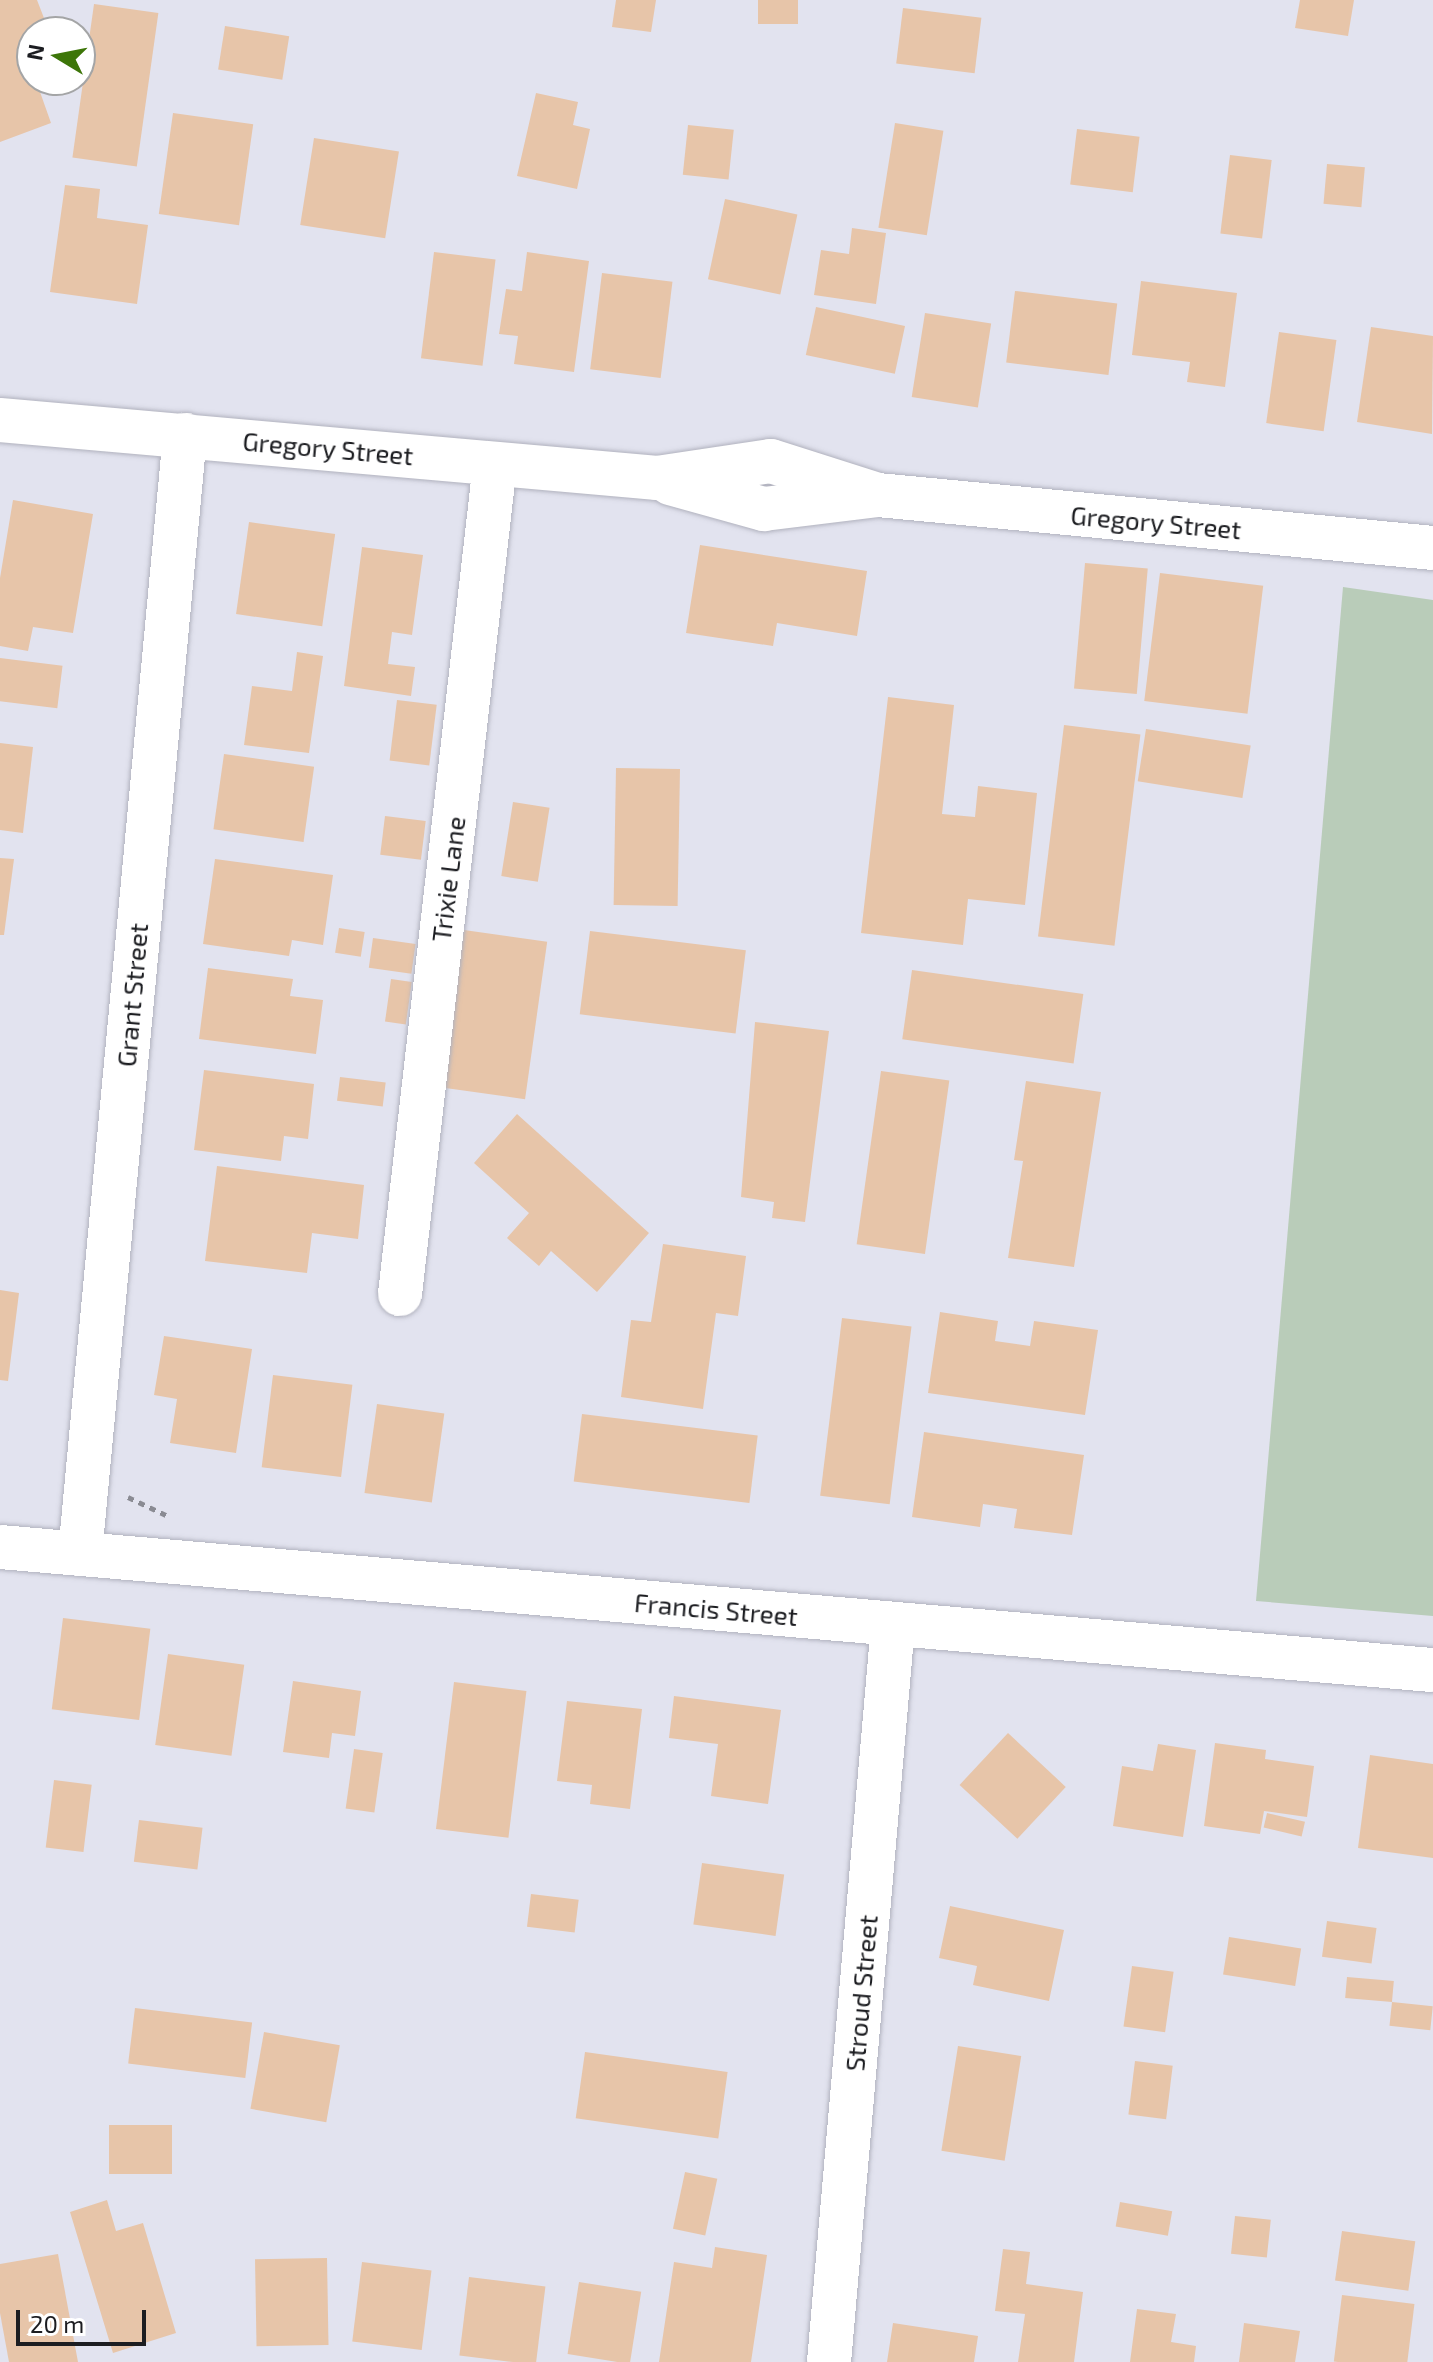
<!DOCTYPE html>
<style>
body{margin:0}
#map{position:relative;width:1433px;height:2362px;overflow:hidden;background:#e2e3ef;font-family:"Exo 2",sans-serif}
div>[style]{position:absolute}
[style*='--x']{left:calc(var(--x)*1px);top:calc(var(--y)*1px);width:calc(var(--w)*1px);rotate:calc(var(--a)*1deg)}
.green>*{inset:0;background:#b9ccb9}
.building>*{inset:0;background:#e7c5a9;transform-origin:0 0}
.path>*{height:5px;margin-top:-2.5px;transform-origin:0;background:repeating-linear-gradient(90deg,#8a8b93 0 6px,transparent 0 12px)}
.roads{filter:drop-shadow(0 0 2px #b1b2be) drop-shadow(0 0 2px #b1b2be)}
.minor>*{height:44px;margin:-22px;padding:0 22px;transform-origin:22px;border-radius:22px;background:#fff}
.tertiary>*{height:44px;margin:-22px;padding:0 22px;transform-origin:22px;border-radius:22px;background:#fff}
span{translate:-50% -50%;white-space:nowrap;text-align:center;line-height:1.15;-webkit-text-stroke:7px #fff;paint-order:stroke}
.street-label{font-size:26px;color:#1c1d21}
.north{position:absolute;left:16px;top:16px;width:80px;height:80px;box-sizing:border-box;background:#fff;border:2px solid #a4a5a6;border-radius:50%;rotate:280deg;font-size:22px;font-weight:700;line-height:32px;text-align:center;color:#1c1d21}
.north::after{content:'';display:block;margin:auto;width:28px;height:36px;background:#3d7609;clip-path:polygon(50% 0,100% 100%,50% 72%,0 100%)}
.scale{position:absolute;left:16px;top:2310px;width:130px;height:36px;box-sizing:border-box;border:4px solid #1c1d21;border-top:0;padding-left:10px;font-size:24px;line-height:28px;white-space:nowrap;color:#1c1d21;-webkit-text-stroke:6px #fff;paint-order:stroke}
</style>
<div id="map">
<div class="green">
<i style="clip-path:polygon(1343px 587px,1433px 600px,1433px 1616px,1256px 1601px)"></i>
</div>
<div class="building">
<i style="clip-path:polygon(0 0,37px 0,49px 31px,32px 32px,32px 38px,22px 41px,51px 123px,0 142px)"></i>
<i style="clip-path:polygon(616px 0,656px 0,651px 32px,612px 27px)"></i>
<i style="left:758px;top:0;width:40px;height:24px"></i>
<i style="clip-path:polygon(1300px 0,1354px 0,1348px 36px,1295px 28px)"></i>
<i style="left:94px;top:4px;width:65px;height:155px;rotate:8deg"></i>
<i style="left:903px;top:8px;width:79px;height:56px;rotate:7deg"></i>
<i style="left:225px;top:26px;width:65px;height:44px;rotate:9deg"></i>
<i style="clip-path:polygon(536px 93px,578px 102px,573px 125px,590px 129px,577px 189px,517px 176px)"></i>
<i style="left:173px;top:113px;width:81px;height:102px;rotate:8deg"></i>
<i style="left:895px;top:123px;width:49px;height:106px;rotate:9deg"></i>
<i style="left:688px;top:125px;width:46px;height:50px;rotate:6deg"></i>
<i style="left:1077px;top:129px;width:63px;height:56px;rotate:7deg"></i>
<i style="left:314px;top:138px;width:86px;height:88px;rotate:9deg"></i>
<i style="left:1230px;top:155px;width:42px;height:79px;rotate:7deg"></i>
<i style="left:1327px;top:164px;width:38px;height:40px;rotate:5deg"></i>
<i style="clip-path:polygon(65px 185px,100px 189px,97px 218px,148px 225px,137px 304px,50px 292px)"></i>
<i style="left:725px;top:199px;width:74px;height:82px;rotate:12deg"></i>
<i style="clip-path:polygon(852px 228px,886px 233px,876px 304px,814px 295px,821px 250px,849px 254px)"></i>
<i style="left:434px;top:252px;width:62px;height:107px;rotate:7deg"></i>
<i style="clip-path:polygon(527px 252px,589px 261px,574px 372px,514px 364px,518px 336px,499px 334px,506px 289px,522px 291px)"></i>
<i style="left:602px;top:273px;width:71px;height:97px;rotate:7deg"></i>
<i style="clip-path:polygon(1141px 281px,1237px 293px,1225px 387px,1187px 382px,1190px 362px,1132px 355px)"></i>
<i style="left:1015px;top:291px;width:103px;height:72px;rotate:7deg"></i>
<i style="left:816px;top:307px;width:91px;height:49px;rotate:12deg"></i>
<i style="left:925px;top:313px;width:67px;height:85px;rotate:9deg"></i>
<i style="clip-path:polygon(1371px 327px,1433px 336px,1432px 434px,1357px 422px)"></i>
<i style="left:1279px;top:332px;width:58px;height:92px;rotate:8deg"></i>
<i style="clip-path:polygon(13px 500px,93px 514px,73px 633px,33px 627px,28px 651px,0 646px,0 578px)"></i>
<i style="left:249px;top:522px;width:87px;height:93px;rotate:8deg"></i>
<i style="clip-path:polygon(700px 545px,867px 571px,857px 636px,777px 623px,773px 646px,686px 633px)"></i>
<i style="clip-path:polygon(362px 547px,423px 555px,412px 635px,392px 632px,388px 664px,415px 667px,411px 696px,344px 686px)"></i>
<i style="left:1085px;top:563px;width:63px;height:126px;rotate:5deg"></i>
<i style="left:1160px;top:573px;width:104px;height:129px;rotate:7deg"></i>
<i style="clip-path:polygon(297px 652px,323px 656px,309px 753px,244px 745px,252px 686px,292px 691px)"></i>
<i style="left:0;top:658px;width:63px;height:43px;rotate:7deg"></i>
<i style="clip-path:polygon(888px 697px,954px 705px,942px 814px,975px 817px,978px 786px,1037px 793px,1025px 905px,968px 899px,963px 945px,861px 933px)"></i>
<i style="left:397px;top:700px;width:40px;height:61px;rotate:7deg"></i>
<i style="left:1064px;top:725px;width:77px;height:213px;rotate:7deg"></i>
<i style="left:1146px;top:729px;width:106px;height:53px;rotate:9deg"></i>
<i style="clip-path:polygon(0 743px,33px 747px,23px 833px,0 830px)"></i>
<i style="left:224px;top:754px;width:91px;height:76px;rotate:8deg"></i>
<i style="left:616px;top:768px;width:64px;height:137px;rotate:1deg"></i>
<i style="left:513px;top:802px;width:37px;height:75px;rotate:9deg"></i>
<i style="left:385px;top:816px;width:41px;height:39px;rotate:7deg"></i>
<i style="clip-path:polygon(0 858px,14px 859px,4px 935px,0 935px)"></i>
<i style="clip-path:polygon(215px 859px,333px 875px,323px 945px,292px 940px,289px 956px,203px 944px)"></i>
<i style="left:339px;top:928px;width:26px;height:25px;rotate:9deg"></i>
<i style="left:464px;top:930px;width:84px;height:159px;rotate:8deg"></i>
<i style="left:590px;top:931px;width:157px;height:84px;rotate:7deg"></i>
<i style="left:373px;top:938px;width:43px;height:30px;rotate:8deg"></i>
<i style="clip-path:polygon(208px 968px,293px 979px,290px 996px,323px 1000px,316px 1054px,199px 1039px)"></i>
<i style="left:912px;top:970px;width:173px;height:70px;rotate:8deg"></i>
<i style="left:391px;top:979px;width:21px;height:43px;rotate:8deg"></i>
<i style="clip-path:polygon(755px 1022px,829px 1031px,805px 1222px,772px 1218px,774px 1202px,741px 1197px)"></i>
<i style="clip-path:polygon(204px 1070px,314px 1084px,308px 1139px,284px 1136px,281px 1161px,194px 1150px)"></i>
<i style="left:881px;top:1071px;width:69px;height:175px;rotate:8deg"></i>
<i style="left:340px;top:1077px;width:46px;height:24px;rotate:7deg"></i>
<i style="clip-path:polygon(1026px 1081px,1101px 1092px,1074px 1267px,1008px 1258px,1023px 1161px,1014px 1160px)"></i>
<i style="clip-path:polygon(517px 1114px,649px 1233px,597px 1292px,551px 1251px,539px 1266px,507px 1238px,529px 1213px,474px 1163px)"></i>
<i style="clip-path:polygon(217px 1166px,364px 1185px,358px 1239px,312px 1233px,307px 1273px,205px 1261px)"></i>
<i style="clip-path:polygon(663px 1244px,746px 1256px,738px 1316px,716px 1313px,703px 1409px,621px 1397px,631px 1320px,651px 1322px)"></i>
<i style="clip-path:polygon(0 1290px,19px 1293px,8px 1381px,0 1380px)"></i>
<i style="clip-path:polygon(940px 1312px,998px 1321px,995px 1341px,1030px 1346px,1034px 1321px,1098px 1330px,1085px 1415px,928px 1393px)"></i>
<i style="left:842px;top:1318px;width:70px;height:179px;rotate:7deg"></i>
<i style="clip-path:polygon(164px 1336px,252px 1349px,236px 1453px,170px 1443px,177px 1399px,154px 1395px)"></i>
<i style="left:273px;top:1375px;width:80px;height:93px;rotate:7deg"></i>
<i style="left:377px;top:1404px;width:68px;height:90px;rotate:8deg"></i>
<i style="left:582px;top:1414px;width:177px;height:68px;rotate:7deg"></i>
<i style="clip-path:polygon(924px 1432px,1084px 1455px,1072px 1535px,1014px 1528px,1017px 1509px,983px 1504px,980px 1527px,912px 1517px)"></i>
<i style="left:63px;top:1618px;width:88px;height:92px;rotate:7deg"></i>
<i style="left:168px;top:1654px;width:77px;height:92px;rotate:8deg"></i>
<i style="clip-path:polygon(293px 1681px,361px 1691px,355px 1736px,332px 1733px,329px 1758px,283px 1752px)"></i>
<i style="left:454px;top:1682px;width:73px;height:148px;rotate:7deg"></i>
<i style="clip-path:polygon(674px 1696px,781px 1710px,768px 1804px,711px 1796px,718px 1744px,669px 1738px)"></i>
<i style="clip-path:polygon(567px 1701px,642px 1709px,630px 1809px,590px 1804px,592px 1785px,557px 1781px)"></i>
<i style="left:1008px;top:1733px;width:79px;height:71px;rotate:43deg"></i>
<i style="clip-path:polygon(1215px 1743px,1266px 1750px,1265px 1759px,1314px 1766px,1307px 1817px,1264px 1811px,1260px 1834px,1204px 1826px)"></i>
<i style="clip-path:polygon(1158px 1744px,1196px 1750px,1183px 1837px,1113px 1826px,1122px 1766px,1153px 1771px)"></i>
<i style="left:354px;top:1749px;width:29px;height:60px;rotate:8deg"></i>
<i style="clip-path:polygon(1370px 1755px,1433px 1764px,1433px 1858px,1358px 1848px)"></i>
<i style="left:54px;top:1780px;width:38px;height:68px;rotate:7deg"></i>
<i style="left:1267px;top:1813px;width:39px;height:15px;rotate:13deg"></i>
<i style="left:139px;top:1820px;width:64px;height:42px;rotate:7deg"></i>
<i style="left:702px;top:1863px;width:83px;height:62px;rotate:8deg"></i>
<i style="left:531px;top:1894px;width:48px;height:33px;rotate:7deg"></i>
<i style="clip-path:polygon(950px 1906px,1064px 1930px,1049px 2001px,973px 1985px,977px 1966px,939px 1958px)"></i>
<i style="left:1327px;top:1921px;width:50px;height:36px;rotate:8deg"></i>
<i style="left:1229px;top:1937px;width:73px;height:38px;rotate:9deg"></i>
<i style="left:1132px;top:1966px;width:42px;height:61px;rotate:8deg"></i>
<i style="left:1347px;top:1977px;width:47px;height:21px;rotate:5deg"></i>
<i style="left:1392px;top:2002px;width:41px;height:24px;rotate:6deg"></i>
<i style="left:135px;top:2008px;width:118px;height:56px;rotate:7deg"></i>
<i style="left:264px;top:2032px;width:77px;height:78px;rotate:10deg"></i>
<i style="left:958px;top:2046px;width:64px;height:106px;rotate:9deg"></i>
<i style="left:585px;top:2052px;width:144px;height:67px;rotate:8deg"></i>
<i style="left:1135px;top:2061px;width:38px;height:54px;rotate:7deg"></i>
<i style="left:172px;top:2125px;width:49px;height:63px;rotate:90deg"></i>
<i style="left:685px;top:2172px;width:33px;height:58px;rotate:12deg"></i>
<i style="clip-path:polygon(107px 2200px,116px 2231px,143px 2223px,176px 2333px,113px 2353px,70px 2212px)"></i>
<i style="left:1120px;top:2202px;width:53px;height:25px;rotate:10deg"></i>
<i style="left:1235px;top:2216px;width:36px;height:38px;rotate:6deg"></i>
<i style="left:1342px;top:2231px;width:74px;height:50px;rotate:8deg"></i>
<i style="clip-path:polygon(715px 2247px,767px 2255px,751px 2362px,659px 2362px,674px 2262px,712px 2268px)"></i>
<i style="clip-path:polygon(1003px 2249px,1030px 2252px,1026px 2284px,1083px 2292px,1074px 2362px,1018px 2362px,1025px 2314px,995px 2311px)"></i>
<i style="clip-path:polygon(58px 2254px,78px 2362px,9px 2362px,0 2313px,0 2264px)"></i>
<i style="left:327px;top:2258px;width:87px;height:72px;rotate:89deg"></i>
<i style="left:362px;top:2262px;width:70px;height:80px;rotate:7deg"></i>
<i style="left:469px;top:2277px;width:77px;height:79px;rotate:7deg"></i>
<i style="left:579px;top:2282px;width:63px;height:73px;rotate:9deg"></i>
<i style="left:1342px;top:2295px;width:73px;height:67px;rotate:7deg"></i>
<i style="clip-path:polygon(1137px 2309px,1176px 2314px,1171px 2342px,1196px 2346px,1194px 2362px,1130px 2362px)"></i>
<i style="clip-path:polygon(893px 2323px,978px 2336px,974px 2362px,887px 2362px)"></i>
<i style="clip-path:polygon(1244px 2323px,1300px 2331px,1295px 2362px,1239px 2362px)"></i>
</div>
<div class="path">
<i style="--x:128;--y:1497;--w:42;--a:25.3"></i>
</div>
<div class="roads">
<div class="minor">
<i style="--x:400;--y:1294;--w:835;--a:-83.47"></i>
<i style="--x:0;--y:1547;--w:1438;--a:4.91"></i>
<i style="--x:80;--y:1554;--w:1124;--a:-84.64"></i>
<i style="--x:829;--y:2362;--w:740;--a:-85.04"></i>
</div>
<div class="tertiary">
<i style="--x:0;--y:420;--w:660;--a:5.04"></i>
<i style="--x:657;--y:478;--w:115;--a:-8.5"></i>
<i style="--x:771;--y:461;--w:112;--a:17.6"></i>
<i style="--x:670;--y:483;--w:98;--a:15.5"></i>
<i style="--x:764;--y:509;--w:115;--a:-7"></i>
<i style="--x:878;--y:495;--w:558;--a:5.45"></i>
</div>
</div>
<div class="street-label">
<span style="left:328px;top:448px;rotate:5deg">Gregory Street</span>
<span style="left:1156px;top:522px;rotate:5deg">Gregory Street</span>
<span style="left:448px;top:879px;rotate:-83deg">Trixie Lane</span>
<span style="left:132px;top:995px;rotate:-85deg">Grant Street</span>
<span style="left:716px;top:1609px;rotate:5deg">Francis Street</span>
<span style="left:861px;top:1993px;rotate:-85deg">Stroud Street</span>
</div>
<div class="north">N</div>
<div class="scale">20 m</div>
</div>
